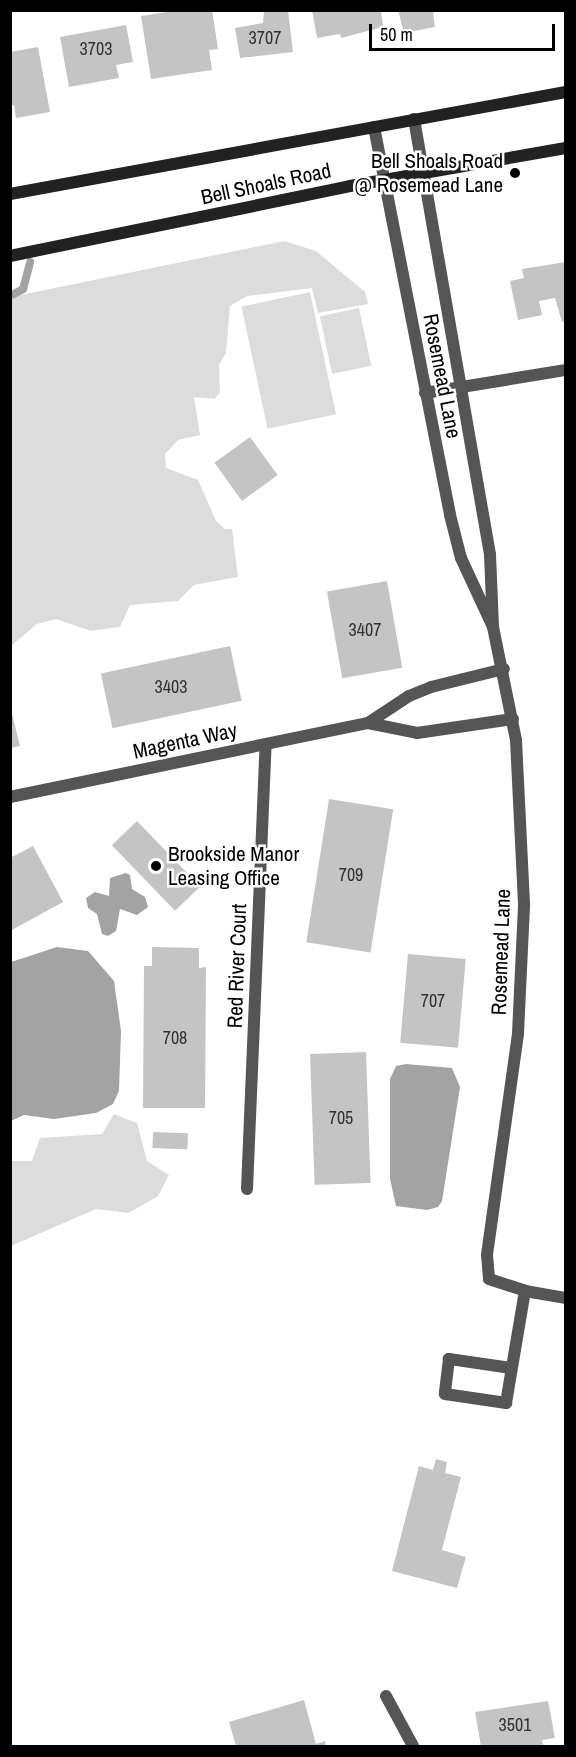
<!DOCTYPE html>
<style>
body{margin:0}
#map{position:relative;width:576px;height:1757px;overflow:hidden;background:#fff;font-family:"Archivo Narrow",sans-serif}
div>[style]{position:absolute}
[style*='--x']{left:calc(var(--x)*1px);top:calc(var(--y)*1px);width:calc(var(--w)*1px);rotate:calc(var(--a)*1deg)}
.green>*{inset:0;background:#dcdcdc;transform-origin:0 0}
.water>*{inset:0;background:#a3a3a3}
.stream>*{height:8px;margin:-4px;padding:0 4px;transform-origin:4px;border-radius:4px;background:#a3a3a3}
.building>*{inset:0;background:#c4c4c4;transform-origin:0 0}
.service>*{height:12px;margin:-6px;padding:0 6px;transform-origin:6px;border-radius:6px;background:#555}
.minor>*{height:12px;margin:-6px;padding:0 6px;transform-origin:6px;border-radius:6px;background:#555}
.tertiary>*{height:12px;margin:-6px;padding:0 6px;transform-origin:6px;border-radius:6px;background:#555}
.secondary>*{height:12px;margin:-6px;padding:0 6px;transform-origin:6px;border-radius:6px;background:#222}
.dots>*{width:16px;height:16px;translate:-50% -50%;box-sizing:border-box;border:3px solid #fff;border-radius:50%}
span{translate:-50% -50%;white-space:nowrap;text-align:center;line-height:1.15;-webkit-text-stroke:5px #fff;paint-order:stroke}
.number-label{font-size:18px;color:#313131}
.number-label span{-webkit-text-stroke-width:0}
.poi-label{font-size:21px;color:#000}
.right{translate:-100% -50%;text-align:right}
.left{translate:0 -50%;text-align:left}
.street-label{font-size:21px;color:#000}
.frame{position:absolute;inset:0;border:12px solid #000;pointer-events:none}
.scale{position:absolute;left:369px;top:24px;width:186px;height:27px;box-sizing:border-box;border:3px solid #000;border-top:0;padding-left:8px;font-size:18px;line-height:21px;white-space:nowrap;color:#000;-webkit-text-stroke:4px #fff;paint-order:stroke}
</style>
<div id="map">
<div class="green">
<i style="clip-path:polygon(284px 241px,316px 251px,365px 292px,368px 304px,318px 313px,312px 288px,247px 296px,230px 306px,226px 353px,219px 365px,220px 393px,214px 399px,194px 397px,200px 435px,178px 440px,165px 454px,166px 468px,198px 480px,216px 521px,225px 529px,232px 529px,238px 577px,194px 585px,178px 601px,130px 605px,120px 627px,91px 631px,56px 619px,37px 624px,11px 646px,11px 297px)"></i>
<i style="left:310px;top:292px;width:125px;height:70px;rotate:78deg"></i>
<i style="left:359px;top:308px;width:59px;height:40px;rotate:78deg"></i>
<i style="clip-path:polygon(114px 1114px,137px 1123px,147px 1161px,169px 1175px,158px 1196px,129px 1213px,96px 1209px,11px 1246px,11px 1161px,32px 1161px,40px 1138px,102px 1134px)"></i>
</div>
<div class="water">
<i style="clip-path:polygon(126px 873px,130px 875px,132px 889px,145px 897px,148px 907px,137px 915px,120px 909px,116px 931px,108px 936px,102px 934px,97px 914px,88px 908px,86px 898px,95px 892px,109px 896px,110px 878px)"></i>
<i style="clip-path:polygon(57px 947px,88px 951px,114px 981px,121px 1031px,119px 1091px,113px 1104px,96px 1113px,54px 1119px,24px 1115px,11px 1121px,11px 962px)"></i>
<i style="clip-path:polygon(406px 1064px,452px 1068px,460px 1087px,442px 1201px,438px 1207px,427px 1210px,396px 1206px,390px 1179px,390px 1079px,396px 1066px)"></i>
</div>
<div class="stream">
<i style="--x:10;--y:296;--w:15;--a:-28"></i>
<i style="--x:23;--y:289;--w:28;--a:-75"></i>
</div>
<div class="building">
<i style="clip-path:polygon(179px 10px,212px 10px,218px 49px,209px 50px,212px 70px,151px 79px,141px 16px)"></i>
<i style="clip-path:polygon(264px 10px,288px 10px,293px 52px,240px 58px,235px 28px,263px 23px)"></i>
<i style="clip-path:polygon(312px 10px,381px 10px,383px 27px,341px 38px,340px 34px,317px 38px)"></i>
<i style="clip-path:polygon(398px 10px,439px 10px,433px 13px,435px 27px,404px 33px)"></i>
<i style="clip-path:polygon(126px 25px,133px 62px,116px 65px,119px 78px,69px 87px,60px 37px)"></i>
<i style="clip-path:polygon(38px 47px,50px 112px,16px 118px,14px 105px,10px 105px,10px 52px)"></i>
<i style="clip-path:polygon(566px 262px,566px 321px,562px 322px,555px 298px,539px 301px,542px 315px,518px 320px,510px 281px,524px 278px,522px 269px)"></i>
<i style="left:250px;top:437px;width:47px;height:44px;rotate:54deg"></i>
<i style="left:387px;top:581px;width:88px;height:61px;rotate:80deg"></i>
<i style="left:230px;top:646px;width:56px;height:132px;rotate:78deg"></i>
<i style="clip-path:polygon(10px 706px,20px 746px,10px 748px)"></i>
<i style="left:329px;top:799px;width:65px;height:145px;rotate:9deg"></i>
<i style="left:137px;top:821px;width:91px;height:35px;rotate:46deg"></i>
<i style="clip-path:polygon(33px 846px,63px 902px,10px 931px,10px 858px)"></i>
<i style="clip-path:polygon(152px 947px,199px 948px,199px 968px,206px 967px,205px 1108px,143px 1108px,144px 966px,152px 966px)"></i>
<i style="left:408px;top:954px;width:58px;height:89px;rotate:5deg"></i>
<i style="left:366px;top:1052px;width:131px;height:56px;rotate:88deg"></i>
<i style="left:153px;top:1132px;width:35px;height:16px;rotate:2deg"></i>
<i style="clip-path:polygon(436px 1459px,447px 1462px,445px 1473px,461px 1477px,442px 1550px,466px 1557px,457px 1588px,392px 1571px,419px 1466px,433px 1470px)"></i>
<i style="clip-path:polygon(304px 1700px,316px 1744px,325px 1741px,326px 1746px,236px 1746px,229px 1722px)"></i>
<i style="clip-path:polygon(548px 1701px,555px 1738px,542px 1740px,543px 1746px,481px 1746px,475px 1712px)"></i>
</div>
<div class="service">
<i style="--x:511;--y:1368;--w:63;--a:-171.7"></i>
<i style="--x:449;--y:1359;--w:35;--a:97"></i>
<i style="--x:445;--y:1394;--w:62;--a:8.4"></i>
<i style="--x:506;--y:1403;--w:114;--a:-80.4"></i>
</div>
<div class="minor">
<i style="--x:425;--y:393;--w:143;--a:-9.3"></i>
<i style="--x:368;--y:723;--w:50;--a:11.5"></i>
<i style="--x:417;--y:733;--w:97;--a:-8.3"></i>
<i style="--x:10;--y:797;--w:366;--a:-11.7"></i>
<i style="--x:368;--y:723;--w:49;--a:-33.4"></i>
<i style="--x:409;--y:696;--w:24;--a:-22"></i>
<i style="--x:431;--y:687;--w:75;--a:-13.9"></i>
<i style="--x:247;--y:1189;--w:445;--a:-87.6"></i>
<i style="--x:386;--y:1696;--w:57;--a:61.6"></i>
</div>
<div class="tertiary">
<i style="--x:414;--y:119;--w:443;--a:80.1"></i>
<i style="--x:490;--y:555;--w:71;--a:87.6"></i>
<i style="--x:374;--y:127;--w:395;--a:78.9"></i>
<i style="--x:450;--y:515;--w:44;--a:75.7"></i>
<i style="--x:461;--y:558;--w:76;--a:65.1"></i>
<i style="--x:493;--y:627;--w:115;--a:78.5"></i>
<i style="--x:516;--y:740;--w:166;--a:87.2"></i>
<i style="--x:524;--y:906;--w:128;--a:92.7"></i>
<i style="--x:518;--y:1034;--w:223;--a:98"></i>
<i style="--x:487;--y:1255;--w:24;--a:85"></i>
<i style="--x:489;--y:1279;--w:38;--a:18"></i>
<i style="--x:525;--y:1291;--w:42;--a:9.7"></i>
</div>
<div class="secondary">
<i style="--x:10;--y:194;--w:565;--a:-10.4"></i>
<i style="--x:10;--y:256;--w:347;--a:-11.6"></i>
<i style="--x:350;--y:186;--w:219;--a:-10"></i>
</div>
<div class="dots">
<i style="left:515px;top:173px;background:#000"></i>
<i style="left:156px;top:866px;background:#000"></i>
</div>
<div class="number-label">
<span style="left:265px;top:38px">3707</span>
<span style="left:96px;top:49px">3703</span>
<span style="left:365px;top:630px">3407</span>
<span style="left:171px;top:687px">3403</span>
<span style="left:351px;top:875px">709</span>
<span style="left:433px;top:1001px">707</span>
<span style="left:175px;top:1038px">708</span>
<span style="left:341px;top:1118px">705</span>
<span style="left:515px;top:1725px">3501</span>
</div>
<div class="poi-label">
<span class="right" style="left:503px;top:173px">Bell Shoals Road<br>@ Rosemead Lane</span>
<span class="left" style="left:168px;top:866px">Brookside Manor<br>Leasing Office</span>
</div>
<div class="street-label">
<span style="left:266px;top:184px;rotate:-12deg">Bell Shoals Road</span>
<span style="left:442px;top:376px;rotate:79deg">Rosemead Lane</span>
<span style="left:185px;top:741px;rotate:-12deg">Magenta Way</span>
<span style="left:501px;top:952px;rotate:-88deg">Rosemead Lane</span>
<span style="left:237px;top:966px;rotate:-88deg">Red River Court</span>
</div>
<div class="frame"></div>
<div class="scale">50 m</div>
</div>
